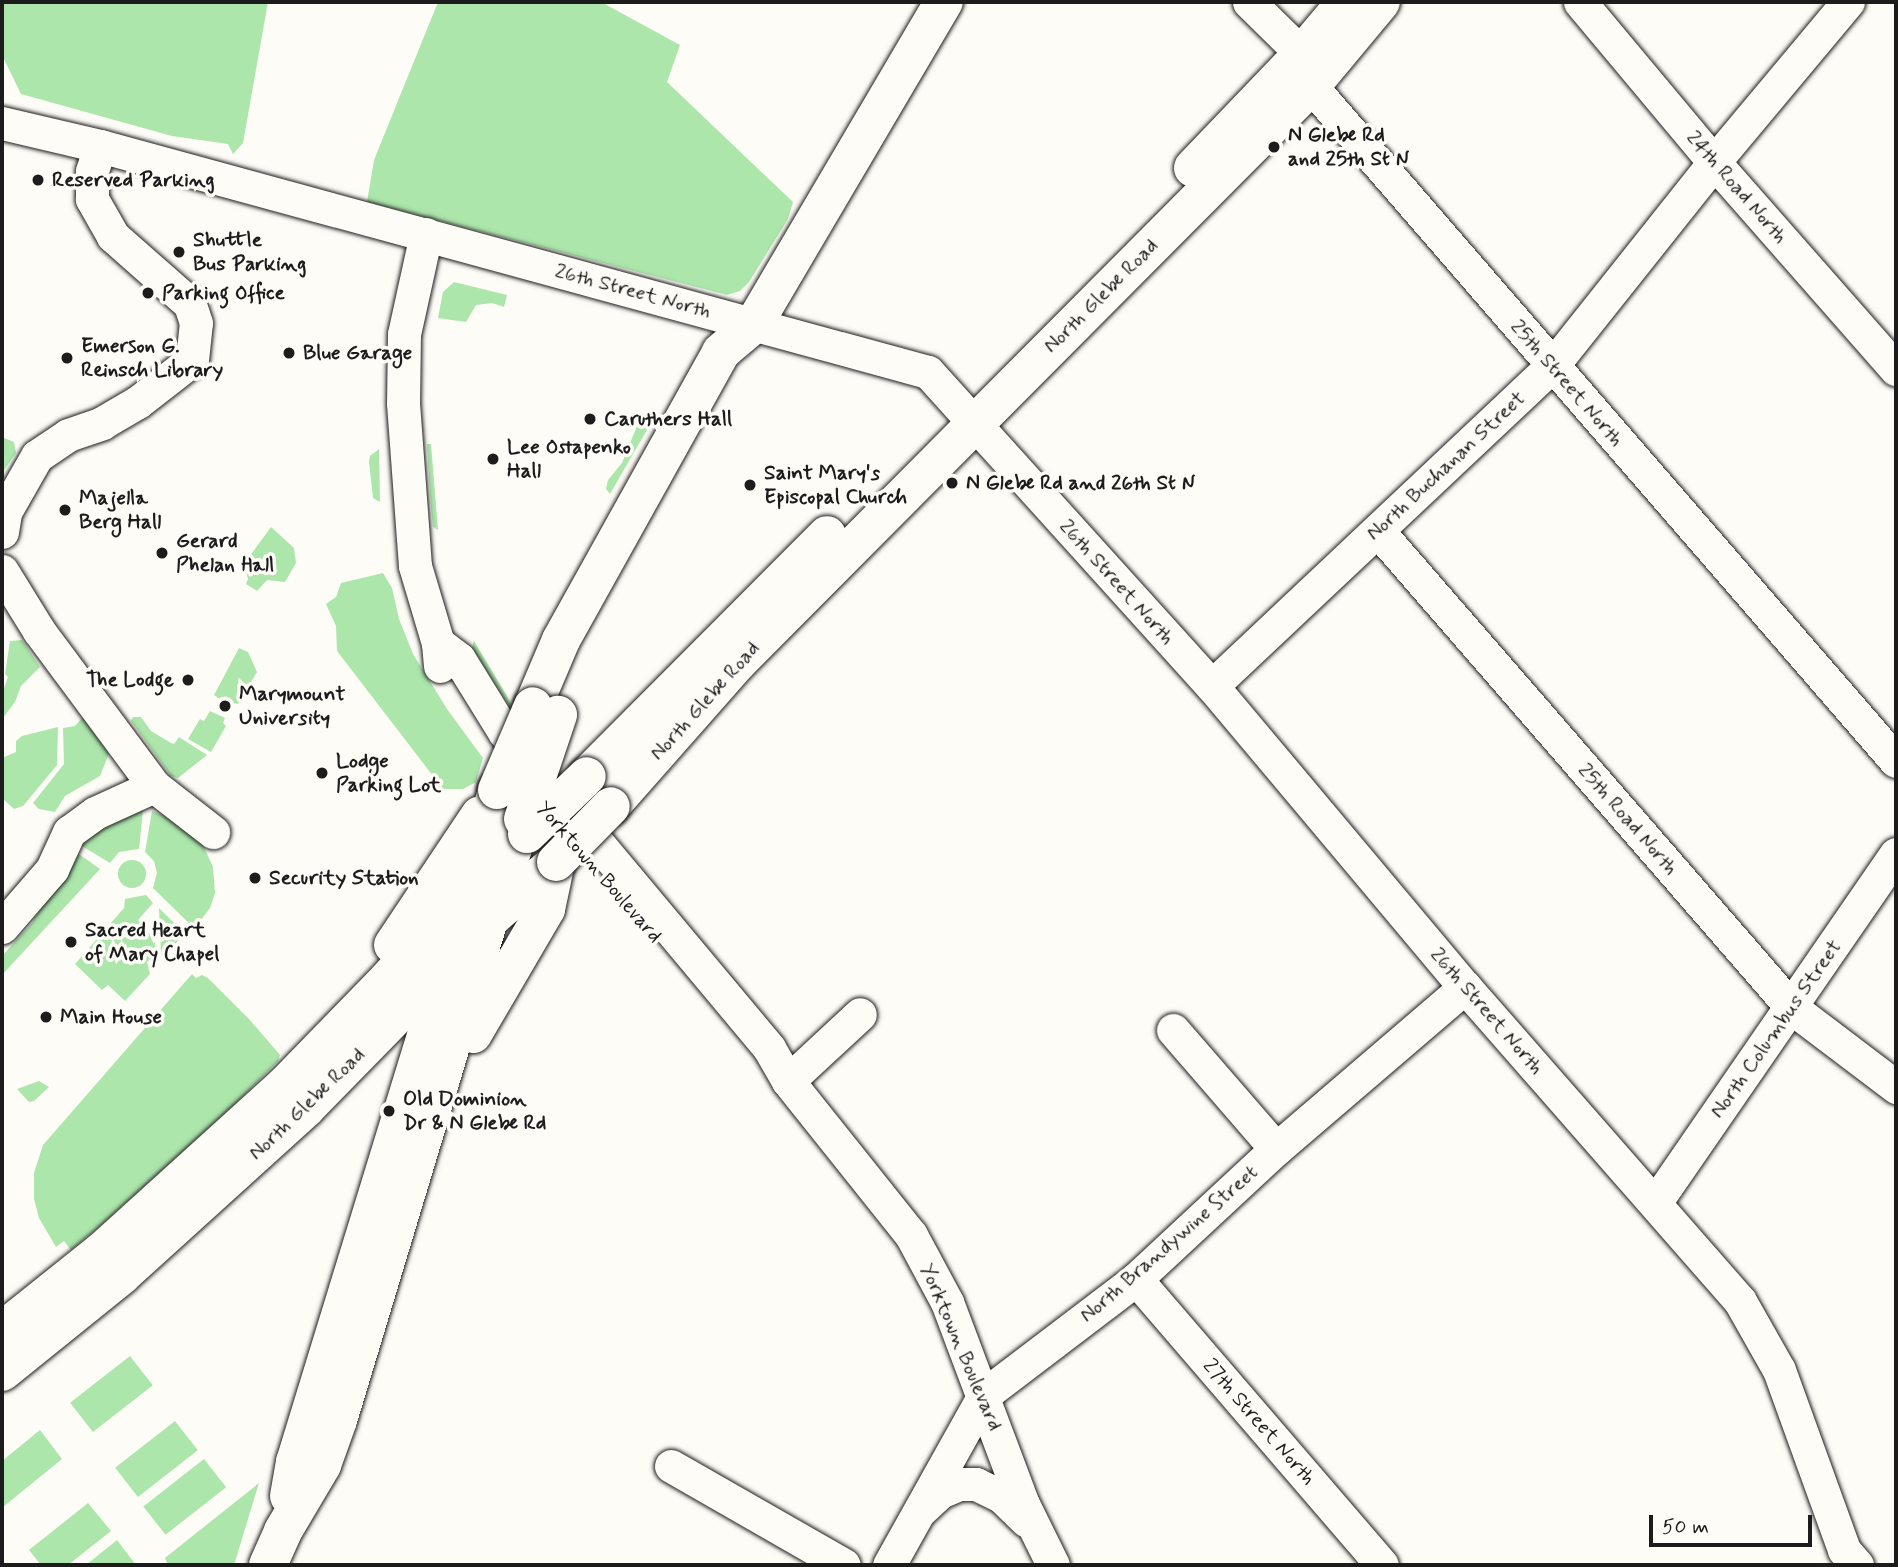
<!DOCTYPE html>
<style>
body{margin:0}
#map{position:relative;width:1898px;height:1567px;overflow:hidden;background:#fdfcf7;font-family:Mynerve,sans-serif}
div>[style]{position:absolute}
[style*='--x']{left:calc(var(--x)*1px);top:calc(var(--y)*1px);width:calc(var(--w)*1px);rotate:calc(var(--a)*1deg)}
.green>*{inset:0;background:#ace6ab;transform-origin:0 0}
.round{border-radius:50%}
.roads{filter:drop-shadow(0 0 2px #1c1c1c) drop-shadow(0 0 2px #1c1c1c)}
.minor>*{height:33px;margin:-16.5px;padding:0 16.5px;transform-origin:16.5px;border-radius:16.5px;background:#fdfcf7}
.major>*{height:38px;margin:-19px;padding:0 19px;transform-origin:19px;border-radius:19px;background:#fdfcf7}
.bridges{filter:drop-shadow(0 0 2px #1c1c1c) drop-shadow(0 0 2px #1c1c1c)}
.major-bridge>*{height:38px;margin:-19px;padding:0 19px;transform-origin:19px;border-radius:19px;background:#fdfcf7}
.dots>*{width:19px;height:19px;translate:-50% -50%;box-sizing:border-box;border:4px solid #fdfcf7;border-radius:50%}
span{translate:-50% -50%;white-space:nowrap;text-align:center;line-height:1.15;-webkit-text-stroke:7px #fdfcf7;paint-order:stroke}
.poi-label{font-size:21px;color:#1c1c1c;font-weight:700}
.left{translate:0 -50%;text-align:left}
.right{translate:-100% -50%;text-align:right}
.street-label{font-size:21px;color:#1c1c1c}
.frame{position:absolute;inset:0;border:4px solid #1c1c1c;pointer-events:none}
.scale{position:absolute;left:1649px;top:1515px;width:163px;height:32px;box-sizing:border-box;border:4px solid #1c1c1c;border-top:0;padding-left:9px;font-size:21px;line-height:24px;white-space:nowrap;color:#1c1c1c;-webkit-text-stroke:5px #fdfcf7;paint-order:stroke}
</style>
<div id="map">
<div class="green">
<i style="clip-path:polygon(2px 2px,268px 2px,243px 143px,233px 154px,228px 144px,172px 136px,21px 94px,2px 55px)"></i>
<i style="clip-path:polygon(438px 2px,601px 2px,680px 45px,667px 82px,793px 202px,788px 219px,749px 282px,740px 291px,727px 295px,367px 202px,374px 160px)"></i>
<i style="clip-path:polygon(454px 282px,507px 295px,504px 307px,492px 303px,476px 305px,466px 322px,438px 318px,443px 292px)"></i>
<i style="clip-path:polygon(654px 418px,633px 454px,610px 494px,606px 489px,608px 480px,622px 463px,637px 426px)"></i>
<i style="clip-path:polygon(2px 437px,14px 442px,16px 453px,2px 473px)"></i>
<i style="clip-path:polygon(427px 444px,431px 444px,438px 530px,433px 527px,431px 508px)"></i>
<i style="clip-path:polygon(379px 449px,380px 502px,373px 498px,369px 461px,370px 456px)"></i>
<i style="clip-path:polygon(271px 527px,294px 548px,296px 563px,285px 582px,267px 580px,257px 591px,246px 584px,248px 579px,244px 564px)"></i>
<i style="clip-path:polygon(383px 573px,392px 588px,399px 619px,413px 654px,447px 709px,483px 758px,476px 782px,463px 789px,443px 789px,337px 651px,336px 626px,326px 604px,336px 597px,341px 583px)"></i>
<i style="clip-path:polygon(22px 640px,40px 667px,21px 686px,15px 702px,2px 719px,2px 694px,8px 677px,5px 674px,10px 641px)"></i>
<i style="clip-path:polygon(474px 641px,513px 706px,511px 709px,472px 647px)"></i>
<i style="clip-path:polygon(239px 648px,248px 652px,257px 672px,238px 704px,233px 703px,231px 707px,214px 695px)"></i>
<i style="clip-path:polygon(90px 709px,110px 751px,100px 776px,65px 796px,55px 812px,39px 809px,33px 803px,64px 764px,63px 728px,75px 726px)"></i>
<i style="clip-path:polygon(210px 711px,225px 718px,223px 723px,226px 726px,211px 752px,188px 739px,200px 719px,204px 721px)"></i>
<i style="clip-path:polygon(133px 717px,141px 717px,151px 731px,171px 743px,174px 744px,179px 737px,207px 755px,178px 778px,171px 776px,131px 721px)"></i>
<i style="clip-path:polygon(58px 727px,57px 765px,23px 806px,14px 809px,2px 798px,2px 758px,16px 752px,16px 741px,22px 736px)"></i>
<i style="clip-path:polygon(143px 810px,139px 849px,119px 852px,110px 863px,82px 846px,86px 836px)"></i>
<i style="clip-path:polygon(152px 811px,182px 823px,203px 845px,213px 867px,215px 893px,210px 908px,198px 924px,192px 926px,153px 888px,157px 873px,154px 861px,145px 852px)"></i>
<i style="clip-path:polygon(76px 852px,100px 869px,2px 975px,2px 956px,32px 923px,65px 865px)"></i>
<i class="round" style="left:118px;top:860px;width:28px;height:28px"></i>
<i style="clip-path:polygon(146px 895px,153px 903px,138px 920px,155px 941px,156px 954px,147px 962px,150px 974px,125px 1001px,108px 985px,102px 990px,75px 964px,124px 908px,125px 899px)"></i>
<i style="clip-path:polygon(159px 908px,184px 933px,165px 957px,161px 955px)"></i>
<i style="clip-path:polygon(192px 974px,196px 978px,202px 975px,208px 978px,249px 1019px,280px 1055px,278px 1061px,234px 1105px,107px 1220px,71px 1250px,64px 1241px,56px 1247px,39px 1218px,34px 1199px,34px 1173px,43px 1145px)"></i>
<i style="clip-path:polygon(39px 1081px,49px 1087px,34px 1101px,29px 1102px,17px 1089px)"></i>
<i style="left:130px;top:1356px;width:37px;height:76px;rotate:52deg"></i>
<i style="left:175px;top:1421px;width:37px;height:76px;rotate:52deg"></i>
<i style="clip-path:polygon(40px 1430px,62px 1459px,3px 1507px,2px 1461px)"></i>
<i style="left:204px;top:1459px;width:36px;height:77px;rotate:52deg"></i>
<i style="clip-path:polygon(259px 1483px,234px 1565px,168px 1565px,165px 1558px)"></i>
<i style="clip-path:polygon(88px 1503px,111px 1531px,68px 1565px,41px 1565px,29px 1550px)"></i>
<i style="clip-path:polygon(117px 1540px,136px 1565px,86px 1565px)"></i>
</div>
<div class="roads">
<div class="minor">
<i style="--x:1249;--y:2;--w:74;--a:44.5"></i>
<i style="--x:1302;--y:54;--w:33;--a:74"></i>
<i style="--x:1311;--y:86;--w:893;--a:49.09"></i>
<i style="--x:1580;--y:2;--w:209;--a:50.1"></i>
<i style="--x:1714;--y:162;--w:276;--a:48.7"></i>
<i style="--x:2;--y:123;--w:101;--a:13.2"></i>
<i style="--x:100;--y:146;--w:858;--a:15.27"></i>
<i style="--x:928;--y:372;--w:423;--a:47.9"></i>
<i style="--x:1212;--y:686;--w:393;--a:50"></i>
<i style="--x:1465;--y:987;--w:417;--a:48.8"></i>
<i style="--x:1740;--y:1301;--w:79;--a:60.5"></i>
<i style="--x:1779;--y:1370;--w:191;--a:70.1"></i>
<i style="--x:1844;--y:1550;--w:20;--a:49"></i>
<i style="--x:426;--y:234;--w:102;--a:102.4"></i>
<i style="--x:404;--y:334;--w:69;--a:90.8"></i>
<i style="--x:403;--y:403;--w:163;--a:85.8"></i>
<i style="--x:415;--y:566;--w:80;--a:73.4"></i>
<i style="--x:438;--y:643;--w:23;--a:85"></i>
<i style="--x:1378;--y:531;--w:632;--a:49.04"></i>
<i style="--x:1792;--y:1008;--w:131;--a:37.2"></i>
<i style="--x:2;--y:532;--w:20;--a:-81"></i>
<i style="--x:5;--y:512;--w:64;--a:-60.3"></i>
<i style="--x:37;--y:456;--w:37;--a:-34"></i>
<i style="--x:68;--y:435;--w:36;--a:-19"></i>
<i style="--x:102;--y:423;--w:42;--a:-30.3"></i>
<i style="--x:138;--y:402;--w:68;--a:-37.9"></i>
<i style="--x:192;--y:360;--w:37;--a:-84"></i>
<i style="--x:196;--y:323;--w:20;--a:-108"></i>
<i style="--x:190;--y:304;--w:103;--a:-138.6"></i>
<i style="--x:113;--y:236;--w:43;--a:-119.6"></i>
<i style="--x:92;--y:199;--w:28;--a:-90"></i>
<i style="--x:92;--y:171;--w:26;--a:-72"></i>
<i style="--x:2;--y:571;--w:70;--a:58.3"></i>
<i style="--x:39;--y:631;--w:193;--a:53.4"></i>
<i style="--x:154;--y:786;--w:75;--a:37.9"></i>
<i style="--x:438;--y:643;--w:26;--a:37"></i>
<i style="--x:459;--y:659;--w:86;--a:58.3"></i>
<i style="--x:504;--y:732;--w:43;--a:48.8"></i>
<i style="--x:1212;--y:686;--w:467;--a:-43.3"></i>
<i style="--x:1552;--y:366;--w:260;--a:-51.5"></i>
<i style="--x:1714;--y:162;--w:209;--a:-50.1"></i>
<i style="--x:571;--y:811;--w:309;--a:50.1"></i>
<i style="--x:769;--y:1048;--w:38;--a:60"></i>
<i style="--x:788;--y:1081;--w:197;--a:51.4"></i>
<i style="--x:911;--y:1235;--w:76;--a:61.8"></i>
<i style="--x:947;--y:1302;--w:216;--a:69.4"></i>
<i style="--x:1023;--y:1504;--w:68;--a:63.8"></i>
<i style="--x:2;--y:927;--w:77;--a:-49.2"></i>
<i style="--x:52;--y:869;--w:41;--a:-65.3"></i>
<i style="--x:69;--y:832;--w:32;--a:-36"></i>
<i style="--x:95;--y:813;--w:65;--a:-24.6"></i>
<i style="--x:1173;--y:1030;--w:157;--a:49.1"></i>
<i style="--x:788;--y:1081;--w:98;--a:-42.9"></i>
<i style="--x:1655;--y:1203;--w:424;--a:-55.4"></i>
<i style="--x:1136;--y:1279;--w:377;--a:49.3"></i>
<i style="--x:671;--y:1466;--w:199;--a:29.8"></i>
<i style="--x:922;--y:1509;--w:25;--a:-43"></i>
<i style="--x:940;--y:1492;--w:21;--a:-23"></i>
<i style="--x:959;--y:1484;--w:17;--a:0"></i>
<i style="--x:976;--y:1484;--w:28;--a:26"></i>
<i style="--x:1001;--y:1496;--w:35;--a:44"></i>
<i style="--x:889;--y:1565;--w:195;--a:-60.8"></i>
<i style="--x:984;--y:1395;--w:191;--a:-37.3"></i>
<i style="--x:1136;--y:1279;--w:191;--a:-42.9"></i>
<i style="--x:1276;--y:1149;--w:249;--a:-40.6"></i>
</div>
<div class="major">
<i style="--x:1193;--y:168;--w:158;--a:-46.3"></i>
<i style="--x:1302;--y:54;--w:68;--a:-49.8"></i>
<i style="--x:533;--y:706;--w:72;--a:-67"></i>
<i style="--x:561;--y:640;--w:329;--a:-60.9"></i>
<i style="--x:721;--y:352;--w:43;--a:-40.3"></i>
<i style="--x:754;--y:324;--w:374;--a:-59.5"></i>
<i style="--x:587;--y:776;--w:340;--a:-45.1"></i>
<i style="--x:611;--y:806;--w:192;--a:-48.6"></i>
<i style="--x:738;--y:662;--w:812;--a:-45.15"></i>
<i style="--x:1311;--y:86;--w:109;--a:-50.2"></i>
<i style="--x:491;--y:918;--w:86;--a:-40.7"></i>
<i style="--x:393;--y:945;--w:156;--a:-56.2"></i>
<i style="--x:473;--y:1034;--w:145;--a:-59.7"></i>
<i style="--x:546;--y:909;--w:48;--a:-78"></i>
<i style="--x:2;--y:1331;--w:128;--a:-38.7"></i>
<i style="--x:102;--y:1251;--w:247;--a:-42.2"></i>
<i style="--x:285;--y:1085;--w:151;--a:-45.8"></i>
<i style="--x:390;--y:977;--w:113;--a:-48.2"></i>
<i style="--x:2;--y:1372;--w:154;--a:-38.9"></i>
<i style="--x:122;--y:1275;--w:248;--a:-42.2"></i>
<i style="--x:306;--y:1108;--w:194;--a:-45.6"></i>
<i style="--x:289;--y:1496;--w:35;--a:-80"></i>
<i style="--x:295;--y:1462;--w:603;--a:-72.92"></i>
<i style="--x:472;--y:886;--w:99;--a:-75.4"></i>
<i style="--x:268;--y:1565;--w:37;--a:-66"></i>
<i style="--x:283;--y:1531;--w:77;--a:-59.4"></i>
<i style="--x:322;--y:1465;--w:48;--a:-70.4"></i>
<i style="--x:338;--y:1420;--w:522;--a:-73.2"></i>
<i style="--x:489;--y:920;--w:107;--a:-71.4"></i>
</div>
</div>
<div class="bridges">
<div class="major-bridge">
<i style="--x:497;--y:790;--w:91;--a:-66.8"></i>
<i style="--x:523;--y:819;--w:110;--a:-71.4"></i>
<i style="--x:527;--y:834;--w:83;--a:-44"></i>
<i style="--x:556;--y:862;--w:78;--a:-45.5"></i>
</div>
</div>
<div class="dots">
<i style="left:1274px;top:147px;background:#1c1c1c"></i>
<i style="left:38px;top:180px;background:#1c1c1c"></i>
<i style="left:179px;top:252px;background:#1c1c1c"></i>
<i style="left:148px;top:293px;background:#1c1c1c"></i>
<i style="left:289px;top:353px;background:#1c1c1c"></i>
<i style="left:67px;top:358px;background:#1c1c1c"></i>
<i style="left:590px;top:419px;background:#1c1c1c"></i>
<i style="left:493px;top:459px;background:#1c1c1c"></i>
<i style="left:952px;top:483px;background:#1c1c1c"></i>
<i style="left:750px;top:485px;background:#1c1c1c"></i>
<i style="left:65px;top:510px;background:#1c1c1c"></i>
<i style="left:162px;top:553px;background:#1c1c1c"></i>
<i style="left:188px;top:680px;background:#1c1c1c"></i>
<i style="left:225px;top:706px;background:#1c1c1c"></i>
<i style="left:322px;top:773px;background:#1c1c1c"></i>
<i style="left:255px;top:878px;background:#1c1c1c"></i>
<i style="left:71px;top:942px;background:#1c1c1c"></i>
<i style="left:46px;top:1017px;background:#1c1c1c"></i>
<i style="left:389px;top:1111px;background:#1c1c1c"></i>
</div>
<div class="poi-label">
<span class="left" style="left:1288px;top:147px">N Glebe Rd<br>and 25th St N</span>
<span class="left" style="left:52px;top:180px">Reserved Parking</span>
<span class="left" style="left:193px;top:252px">Shuttle<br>Bus Parking</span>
<span class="left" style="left:162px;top:293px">Parking Office</span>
<span class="left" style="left:81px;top:358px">Emerson G.<br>Reinsch Library</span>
<span class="left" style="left:303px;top:353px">Blue Garage</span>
<span class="left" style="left:604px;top:419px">Caruthers Hall</span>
<span class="left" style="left:507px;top:459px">Lee Ostapenko<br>Hall</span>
<span class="left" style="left:764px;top:485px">Saint Mary's<br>Episcopal Church</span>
<span class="left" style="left:966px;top:483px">N Glebe Rd and 26th St N</span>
<span class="left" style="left:79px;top:510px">Majella<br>Berg Hall</span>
<span class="left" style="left:176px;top:553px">Gerard<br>Phelan Hall</span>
<span class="right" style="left:174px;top:680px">The Lodge</span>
<span class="left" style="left:239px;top:706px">Marymount<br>University</span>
<span class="left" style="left:336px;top:773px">Lodge<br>Parking Lot</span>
<span class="left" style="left:269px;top:878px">Security Station</span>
<span class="left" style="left:85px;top:942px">Sacred Heart<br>of Mary Chapel</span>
<span class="left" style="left:60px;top:1017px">Main House</span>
<span class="left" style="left:403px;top:1111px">Old Dominion<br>Dr &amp; N Glebe Rd</span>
</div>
<div class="street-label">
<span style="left:1737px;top:187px;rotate:49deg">24th Road North</span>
<span style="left:633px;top:291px;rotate:15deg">26th Street North</span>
<span style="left:1101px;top:296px;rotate:-45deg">North Glebe Road</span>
<span style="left:1567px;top:383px;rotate:49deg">25th Street North</span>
<span style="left:1446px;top:466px;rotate:-43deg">North Buchanan Street</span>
<span style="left:1117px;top:582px;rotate:48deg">26th Street North</span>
<span style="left:705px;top:701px;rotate:-48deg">North Glebe Road</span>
<span style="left:1628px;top:819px;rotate:49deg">25th Road North</span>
<span style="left:599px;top:872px;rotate:49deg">Yorktown Boulevard</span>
<span style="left:1487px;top:1011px;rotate:49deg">26th Street North</span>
<span style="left:1776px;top:1029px;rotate:-55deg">North Columbus Street</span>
<span style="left:307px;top:1104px;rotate:-44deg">North Glebe Road</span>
<span style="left:1169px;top:1244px;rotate:-41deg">North Brandywine Street</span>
<span style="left:961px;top:1347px;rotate:67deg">Yorktown Boulevard</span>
<span style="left:1259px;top:1422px;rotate:49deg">27th Street North</span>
</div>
<div class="frame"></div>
<div class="scale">50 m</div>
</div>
